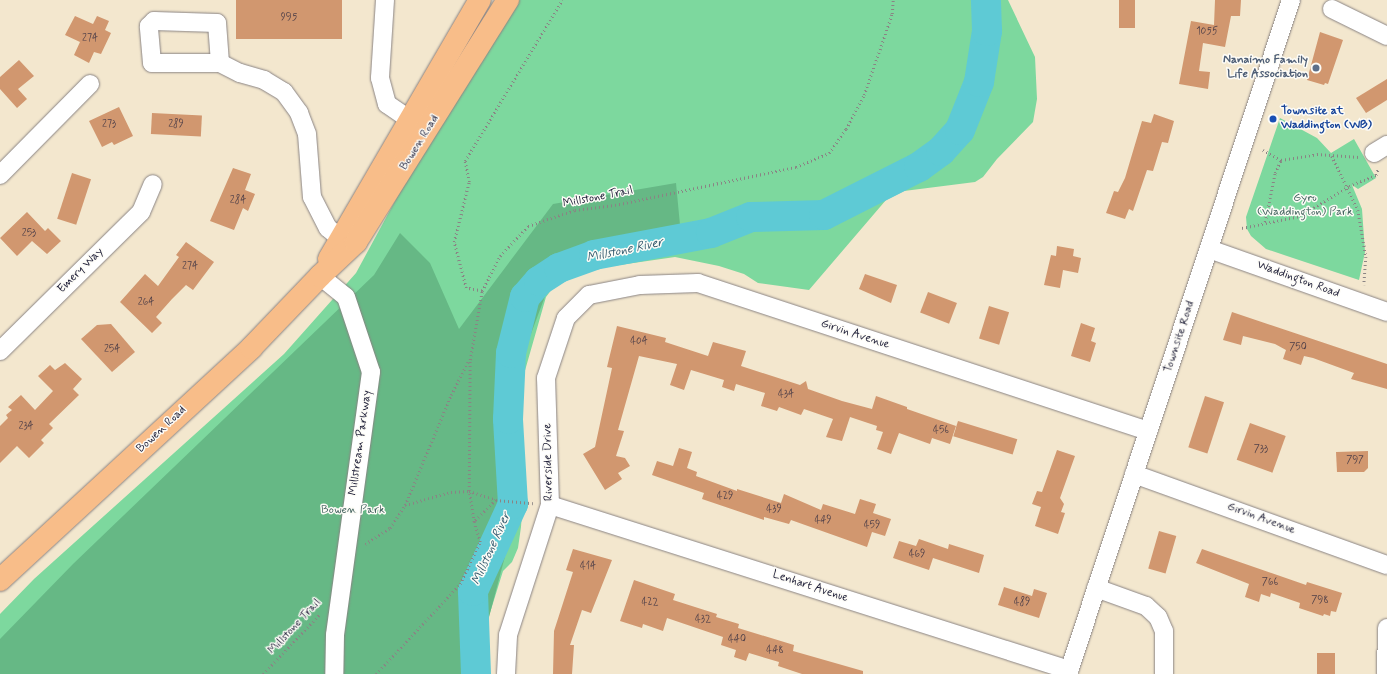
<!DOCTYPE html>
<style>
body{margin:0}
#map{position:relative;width:1387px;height:674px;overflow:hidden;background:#f3e7ce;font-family:Mynerve,sans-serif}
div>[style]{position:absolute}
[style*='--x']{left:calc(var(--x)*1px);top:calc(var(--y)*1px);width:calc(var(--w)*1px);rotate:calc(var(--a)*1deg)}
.green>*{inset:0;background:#7dd89e}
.forest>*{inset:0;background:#66b885}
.river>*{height:30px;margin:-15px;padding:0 15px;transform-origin:15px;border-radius:15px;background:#5ecad5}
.building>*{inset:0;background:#d1976f;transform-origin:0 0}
.path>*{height:2.5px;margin-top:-1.25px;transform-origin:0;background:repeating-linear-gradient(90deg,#8a8484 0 1px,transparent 0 4px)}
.roads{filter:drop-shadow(0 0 1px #8a8484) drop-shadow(0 0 1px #8a8484)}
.minor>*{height:18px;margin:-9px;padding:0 9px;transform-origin:9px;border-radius:9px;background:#fff}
.major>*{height:22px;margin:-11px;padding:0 11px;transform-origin:11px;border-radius:11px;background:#f8bd89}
.dots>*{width:11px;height:11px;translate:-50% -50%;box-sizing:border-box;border:2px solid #fdfcf7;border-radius:50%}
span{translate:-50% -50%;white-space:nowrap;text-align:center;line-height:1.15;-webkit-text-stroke:3px #fdfcf7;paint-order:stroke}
.number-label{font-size:10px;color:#4e3f48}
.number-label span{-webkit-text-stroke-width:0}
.service-label{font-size:12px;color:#4e5e75;font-weight:700}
.right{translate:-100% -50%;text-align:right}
.transit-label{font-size:12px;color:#164399;font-weight:700}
.left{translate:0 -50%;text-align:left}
.street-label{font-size:12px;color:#22223b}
.park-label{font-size:12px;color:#42625e}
.water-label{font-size:13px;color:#375d71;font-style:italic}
</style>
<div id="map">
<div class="green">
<i style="clip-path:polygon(504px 0,1008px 0,1035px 57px,1037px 99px,1033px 122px,997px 159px,983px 177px,975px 182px,904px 191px,886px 200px,809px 290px,758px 283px,744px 274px,719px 266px,675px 257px,585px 270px,561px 277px,546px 297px,516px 402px,515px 443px,524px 485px,521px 527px,518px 548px,512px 562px,503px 571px,489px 616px,482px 674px,0 674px,0 614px,34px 579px,284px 354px,356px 273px)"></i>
<i style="clip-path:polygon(1280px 118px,1317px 138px,1331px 153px,1354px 139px,1376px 178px,1358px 189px,1352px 185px,1362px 209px,1365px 252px,1359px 280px,1266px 249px,1251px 236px,1247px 229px,1246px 217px)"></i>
</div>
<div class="forest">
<i style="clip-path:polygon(676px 183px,680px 225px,628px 259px,550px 283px,502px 411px,508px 545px,474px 674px,0 674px,0 639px,73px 564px,374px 275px,400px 233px,430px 263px,459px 329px,553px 204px)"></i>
</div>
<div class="river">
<i style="--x:476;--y:674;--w:83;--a:-92.1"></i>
<i style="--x:473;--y:591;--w:96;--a:-65.3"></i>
<i style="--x:513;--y:504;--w:85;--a:-93.4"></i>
<i style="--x:508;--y:419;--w:66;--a:-87.4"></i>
<i style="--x:511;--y:353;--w:58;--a:-76"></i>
<i style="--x:525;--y:297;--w:21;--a:-49"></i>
<i style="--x:539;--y:281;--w:24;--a:-33"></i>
<i style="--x:559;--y:268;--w:37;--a:-20"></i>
<i style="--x:594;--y:255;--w:119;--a:-10.6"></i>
<i style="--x:711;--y:233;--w:43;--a:-21.8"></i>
<i style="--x:751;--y:217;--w:73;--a:-1.6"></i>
<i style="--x:824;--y:215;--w:106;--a:-26.8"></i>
<i style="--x:919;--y:167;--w:27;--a:-36"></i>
<i style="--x:941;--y:151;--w:28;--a:-48"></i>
<i style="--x:960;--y:130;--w:52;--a:-68.4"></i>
<i style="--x:979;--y:82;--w:52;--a:-81.1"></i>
<i style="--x:987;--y:31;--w:31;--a:-92"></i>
</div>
<div class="building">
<i style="left:236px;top:0;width:106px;height:39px"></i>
<i style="left:1119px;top:0;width:16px;height:28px"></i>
<i style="clip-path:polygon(1215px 0,1241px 0,1240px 16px,1231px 16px,1225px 47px,1203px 43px,1199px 71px,1210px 72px,1208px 89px,1179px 84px,1191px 21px,1214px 25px)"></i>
<i style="clip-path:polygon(75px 16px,93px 24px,97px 16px,109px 21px,105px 30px,111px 33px,101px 54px,94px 52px,89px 63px,74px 55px,80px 42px,65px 35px)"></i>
<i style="clip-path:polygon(1320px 32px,1343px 40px,1328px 84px,1325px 83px,1324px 85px,1307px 80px)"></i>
<i style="clip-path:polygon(19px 60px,34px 76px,18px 89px,27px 99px,17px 108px,0 89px,0 77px)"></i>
<i style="clip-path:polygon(1387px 79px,1387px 100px,1366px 113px,1356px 98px)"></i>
<i style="clip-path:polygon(119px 107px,133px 136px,114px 145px,112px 142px,102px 147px,89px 121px)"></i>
<i style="left:152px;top:113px;width:50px;height:21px;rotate:3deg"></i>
<i style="clip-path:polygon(1154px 114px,1174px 121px,1168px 143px,1162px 142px,1153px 171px,1147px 170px,1133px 211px,1129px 209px,1125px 219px,1106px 213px,1114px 191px,1118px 192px,1125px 178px,1142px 121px,1151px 123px)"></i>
<i style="clip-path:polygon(233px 168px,251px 174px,245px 190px,255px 194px,248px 211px,243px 208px,234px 230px,210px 221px)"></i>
<i style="left:72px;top:173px;width:20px;height:48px;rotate:18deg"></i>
<i style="clip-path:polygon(27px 212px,45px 231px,48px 228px,61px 241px,47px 254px,32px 241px,17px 256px,0 238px)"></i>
<i style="clip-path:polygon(186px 242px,214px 262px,193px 290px,186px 285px,172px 299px,156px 317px,162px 323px,152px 333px,120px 302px,145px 274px,158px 286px,179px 257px,176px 255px)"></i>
<i style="clip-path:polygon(1057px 246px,1074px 249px,1073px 256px,1081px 258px,1078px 273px,1063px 270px,1060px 288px,1044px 285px,1051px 255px,1056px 256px)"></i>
<i style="clip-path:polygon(865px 274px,897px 285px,891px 303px,859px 289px)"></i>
<i style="left:928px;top:292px;width:31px;height:22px;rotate:21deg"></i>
<i style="left:989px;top:306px;width:21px;height:34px;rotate:17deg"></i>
<i style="clip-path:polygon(1232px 312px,1387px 364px,1387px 389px,1351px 379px,1354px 373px,1313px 358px,1304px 356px,1301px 365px,1283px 359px,1286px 350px,1275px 344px,1243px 336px,1241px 345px,1223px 340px)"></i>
<i style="clip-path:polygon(1081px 323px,1095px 328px,1091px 341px,1096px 343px,1090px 362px,1071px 356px)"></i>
<i style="clip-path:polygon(111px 324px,135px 352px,112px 372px,81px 339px,97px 325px)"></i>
<i style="clip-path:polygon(617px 326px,666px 338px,665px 342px,708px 356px,713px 342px,746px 351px,741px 366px,800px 385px,806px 381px,808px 389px,842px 401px,872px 409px,876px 396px,907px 407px,907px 409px,956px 426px,950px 444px,932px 438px,930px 444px,899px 433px,891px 454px,877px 449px,883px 432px,876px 430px,877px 426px,850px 417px,842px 441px,826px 437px,833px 419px,804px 409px,801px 415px,779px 407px,777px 411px,761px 406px,765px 393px,736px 384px,734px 391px,722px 387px,724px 380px,691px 370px,684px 390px,670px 385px,677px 364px,639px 356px,618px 430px,624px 431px,616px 456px,625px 458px,630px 466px,618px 473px,622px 479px,605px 490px,583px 454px,595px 447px,612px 368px,607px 367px)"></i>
<i style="clip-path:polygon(65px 363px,82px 379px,73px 389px,79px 395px,49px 424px,53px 428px,41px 440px,44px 443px,29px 458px,17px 446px,0 463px,0 426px,8px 418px,6px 415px,12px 410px,8px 407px,21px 395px,35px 410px,53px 391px,38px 376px,50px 365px,55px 370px)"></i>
<i style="left:1205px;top:396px;width:20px;height:54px;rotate:18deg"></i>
<i style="left:958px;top:421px;width:62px;height:16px;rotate:17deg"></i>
<i style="left:1250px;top:423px;width:38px;height:39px;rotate:20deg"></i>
<i style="clip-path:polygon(679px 448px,692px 452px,687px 468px,697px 472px,696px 476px,737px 491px,737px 489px,781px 503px,784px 494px,821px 510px,823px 504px,855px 514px,860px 499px,876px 504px,873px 513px,891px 519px,885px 536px,872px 532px,867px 547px,791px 520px,789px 524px,764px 517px,764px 520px,702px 499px,704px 493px,652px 475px,657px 461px,673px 466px)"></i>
<i style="clip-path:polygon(1057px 450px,1075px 456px,1060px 498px,1064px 504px,1061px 512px,1065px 513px,1058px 534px,1035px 526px,1041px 507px,1032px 504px,1037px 491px,1042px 492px)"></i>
<i style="clip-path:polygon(1368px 451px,1368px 468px,1364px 472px,1337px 472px,1336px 452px)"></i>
<i style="left:1159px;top:531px;width:18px;height:39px;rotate:16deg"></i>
<i style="clip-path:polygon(919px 539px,948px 549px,949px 544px,984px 555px,979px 573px,933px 558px,929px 570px,893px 558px,899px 541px,916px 546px)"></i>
<i style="clip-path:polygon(573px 549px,612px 560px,591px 613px,582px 610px,570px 645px,574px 645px,572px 674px,553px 674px,554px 631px,573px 572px,566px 570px)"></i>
<i style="clip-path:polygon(1202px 549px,1306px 585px,1307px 582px,1342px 593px,1336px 612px,1331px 611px,1330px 616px,1324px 614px,1323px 616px,1299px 608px,1300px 603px,1271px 593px,1270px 597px,1261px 594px,1259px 602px,1245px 597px,1249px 584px,1196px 563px)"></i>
<i style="clip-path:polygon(634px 580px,675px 594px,673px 600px,717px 614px,716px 617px,739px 624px,738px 628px,794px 645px,793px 651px,863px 671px,863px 674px,802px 674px,778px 666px,779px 662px,749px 653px,746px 661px,734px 657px,736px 650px,721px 645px,723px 637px,667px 618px,663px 631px,643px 624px,642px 628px,620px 621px)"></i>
<i style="clip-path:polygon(1004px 587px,1032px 596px,1034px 589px,1047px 593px,1039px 618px,998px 605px)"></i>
<i style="left:1317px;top:653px;width:18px;height:21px"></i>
</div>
<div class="path">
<i style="--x:1263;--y:150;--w:21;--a:29"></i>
<i style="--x:1281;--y:160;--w:36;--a:-9"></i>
<i style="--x:1317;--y:154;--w:42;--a:4.1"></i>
<i style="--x:1332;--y:156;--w:60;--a:64.3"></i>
<i style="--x:1358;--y:210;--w:48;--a:80.3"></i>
<i style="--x:1366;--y:257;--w:28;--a:94"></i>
<i style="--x:1265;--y:222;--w:50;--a:-78.5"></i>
<i style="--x:1275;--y:173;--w:14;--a:-65"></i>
<i style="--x:1242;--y:228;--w:59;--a:-11.7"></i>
<i style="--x:1300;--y:216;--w:57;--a:-31.5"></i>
<i style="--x:1349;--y:186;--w:29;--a:-22"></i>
<i style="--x:1376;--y:175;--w:6;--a:-72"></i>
<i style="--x:482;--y:291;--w:16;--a:-169"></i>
<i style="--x:466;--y:288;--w:48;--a:-104.6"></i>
<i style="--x:454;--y:242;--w:62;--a:-76"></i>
<i style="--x:469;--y:182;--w:21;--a:-101"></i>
<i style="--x:465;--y:161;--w:188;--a:-58.9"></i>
<i style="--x:496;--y:500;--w:37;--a:5"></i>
<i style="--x:405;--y:505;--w:119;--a:-67.3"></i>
<i style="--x:451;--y:395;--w:39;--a:-63"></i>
<i style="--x:365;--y:544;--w:30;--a:-33"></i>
<i style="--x:390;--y:528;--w:27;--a:-57"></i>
<i style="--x:405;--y:505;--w:48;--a:-15.8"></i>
<i style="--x:451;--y:492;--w:18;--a:-3"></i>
<i style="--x:469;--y:491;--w:131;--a:-89.6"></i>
<i style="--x:470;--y:360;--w:70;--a:-80.1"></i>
<i style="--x:482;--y:291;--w:39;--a:-63"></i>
<i style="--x:500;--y:256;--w:41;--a:-47"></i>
<i style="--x:528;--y:226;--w:50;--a:-18.8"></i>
<i style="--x:575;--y:210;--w:40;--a:-7.1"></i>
<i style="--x:615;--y:205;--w:185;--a:-11.9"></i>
<i style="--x:796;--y:167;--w:36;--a:-23"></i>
<i style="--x:829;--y:153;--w:29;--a:-55"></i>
<i style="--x:846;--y:129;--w:38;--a:-62"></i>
<i style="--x:864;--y:95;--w:86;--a:-70.9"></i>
<i style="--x:892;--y:14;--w:14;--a:-86"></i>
<i style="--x:263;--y:674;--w:83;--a:-46.5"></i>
<i style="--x:376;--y:674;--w:123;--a:-47"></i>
<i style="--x:460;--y:584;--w:47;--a:-64.5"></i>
<i style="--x:480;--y:542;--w:21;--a:-107"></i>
<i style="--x:474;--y:522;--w:31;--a:-99"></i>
<i style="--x:469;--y:491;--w:28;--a:18"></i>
<i style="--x:496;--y:500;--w:31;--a:135"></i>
</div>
<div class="roads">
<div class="minor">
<i style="--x:385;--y:0;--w:78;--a:93.7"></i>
<i style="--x:380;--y:78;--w:27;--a:75"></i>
<i style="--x:387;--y:104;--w:42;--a:34.4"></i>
<i style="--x:1332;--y:9;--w:61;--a:26.1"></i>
<i style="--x:154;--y:21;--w:63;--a:1.8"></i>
<i style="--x:217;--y:23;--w:40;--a:85.7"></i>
<i style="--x:220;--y:63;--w:68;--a:180"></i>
<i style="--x:152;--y:63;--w:37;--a:-95"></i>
<i style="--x:149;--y:26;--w:7;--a:-45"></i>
<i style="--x:220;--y:63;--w:22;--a:27"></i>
<i style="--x:240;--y:73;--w:25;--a:16"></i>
<i style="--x:264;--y:80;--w:23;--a:31"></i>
<i style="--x:284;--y:92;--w:26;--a:54"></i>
<i style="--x:299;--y:113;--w:22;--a:69"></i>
<i style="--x:307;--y:134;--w:63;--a:85.5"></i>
<i style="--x:312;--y:197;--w:35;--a:63"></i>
<i style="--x:328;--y:228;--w:30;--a:40"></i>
<i style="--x:1374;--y:153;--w:15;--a:-32"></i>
<i style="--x:0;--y:175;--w:128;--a:-45.3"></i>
<i style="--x:1209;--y:249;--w:189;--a:19.5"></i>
<i style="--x:320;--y:276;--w:33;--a:39"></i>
<i style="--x:346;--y:297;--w:79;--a:71.6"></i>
<i style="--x:371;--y:372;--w:265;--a:97.8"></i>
<i style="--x:335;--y:635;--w:39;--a:91"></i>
<i style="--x:0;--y:351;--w:198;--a:-44.6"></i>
<i style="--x:141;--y:212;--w:30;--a:-67"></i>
<i style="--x:1134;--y:474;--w:269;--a:19.8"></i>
<i style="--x:550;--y:505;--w:545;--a:17.64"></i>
<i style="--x:1096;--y:588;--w:53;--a:19.8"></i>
<i style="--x:1146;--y:606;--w:16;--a:43"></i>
<i style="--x:1158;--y:617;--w:15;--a:67"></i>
<i style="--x:1164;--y:631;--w:43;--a:90"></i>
<i style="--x:506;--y:674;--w:39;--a:-87"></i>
<i style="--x:508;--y:635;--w:137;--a:-72.1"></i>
<i style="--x:550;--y:505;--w:127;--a:-91.8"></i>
<i style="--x:546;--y:378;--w:63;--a:-71.6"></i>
<i style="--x:566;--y:318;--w:33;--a:-45"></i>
<i style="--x:589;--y:295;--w:52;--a:-11.1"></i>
<i style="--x:640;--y:285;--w:58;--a:-2"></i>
<i style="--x:698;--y:283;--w:474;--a:18.2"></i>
<i style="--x:1068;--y:674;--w:710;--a:-71.69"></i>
<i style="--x:1386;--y:674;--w:46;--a:-88.8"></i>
</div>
<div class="major">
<i style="--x:329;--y:259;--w:300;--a:-59.8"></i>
<i style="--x:0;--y:580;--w:342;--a:-42.7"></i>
<i style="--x:251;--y:348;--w:100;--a:-46.2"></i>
<i style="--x:320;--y:276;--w:50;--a:-43.4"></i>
<i style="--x:356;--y:242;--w:286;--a:-57.9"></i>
</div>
</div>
<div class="dots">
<i style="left:1316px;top:68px;background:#5c6f8a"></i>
<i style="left:1273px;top:119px;background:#1a4fb4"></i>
</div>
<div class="number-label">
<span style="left:289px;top:18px">995</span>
<span style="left:1207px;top:32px">1055</span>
<span style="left:90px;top:39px">274</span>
<span style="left:109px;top:125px">273</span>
<span style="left:176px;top:125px">289</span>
<span style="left:238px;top:201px">284</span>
<span style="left:29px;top:234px">253</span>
<span style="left:190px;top:267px">274</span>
<span style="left:146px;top:303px">264</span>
<span style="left:639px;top:342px">404</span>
<span style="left:1298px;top:348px">750</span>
<span style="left:112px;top:350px">254</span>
<span style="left:786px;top:395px">434</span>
<span style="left:26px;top:427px">234</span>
<span style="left:941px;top:431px">456</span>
<span style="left:1261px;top:450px">733</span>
<span style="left:1355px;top:461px">797</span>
<span style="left:725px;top:497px">429</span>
<span style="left:774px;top:510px">439</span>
<span style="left:823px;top:521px">449</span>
<span style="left:872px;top:526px">459</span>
<span style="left:917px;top:555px">469</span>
<span style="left:588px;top:567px">414</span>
<span style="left:1270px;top:583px">766</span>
<span style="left:1320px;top:601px">798</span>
<span style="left:650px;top:603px">422</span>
<span style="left:1022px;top:603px">489</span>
<span style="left:703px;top:620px">432</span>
<span style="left:737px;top:640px">440</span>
<span style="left:775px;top:651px">448</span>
</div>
<div class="service-label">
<span class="right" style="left:1308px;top:68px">Nanaimo Family<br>Life Association</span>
</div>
<div class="transit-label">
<span class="left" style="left:1281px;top:119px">Townsite at<br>Waddington (WB)</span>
</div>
<div class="street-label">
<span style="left:420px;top:143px;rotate:-58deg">Bowen Road</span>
<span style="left:598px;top:198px;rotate:-11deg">Millstone Trail</span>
<span style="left:81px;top:271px;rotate:-45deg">Emery Way</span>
<span style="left:1298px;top:280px;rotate:20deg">Waddington Road</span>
<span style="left:855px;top:335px;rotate:18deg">Girvin Avenue</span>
<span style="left:1180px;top:337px;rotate:-72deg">Townsite Road</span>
<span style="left:162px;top:430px;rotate:-43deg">Bowen Road</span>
<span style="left:361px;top:443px;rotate:-82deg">Millstream Parkway</span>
<span style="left:549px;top:462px;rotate:-91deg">Riverside Drive</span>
<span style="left:1261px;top:519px;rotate:20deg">Girvin Avenue</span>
<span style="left:810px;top:587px;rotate:18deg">Lenhart Avenue</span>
<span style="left:295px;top:627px;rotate:-47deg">Millstone Trail</span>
</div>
<div class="park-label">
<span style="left:1305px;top:206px">Gyro<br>(Waddington) Park</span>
<span style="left:353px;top:511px">Bowen Park</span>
</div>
<div class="water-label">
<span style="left:625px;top:251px;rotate:-12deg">Millstone River</span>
<span style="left:492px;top:549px;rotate:-66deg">Millstone River</span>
</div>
</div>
